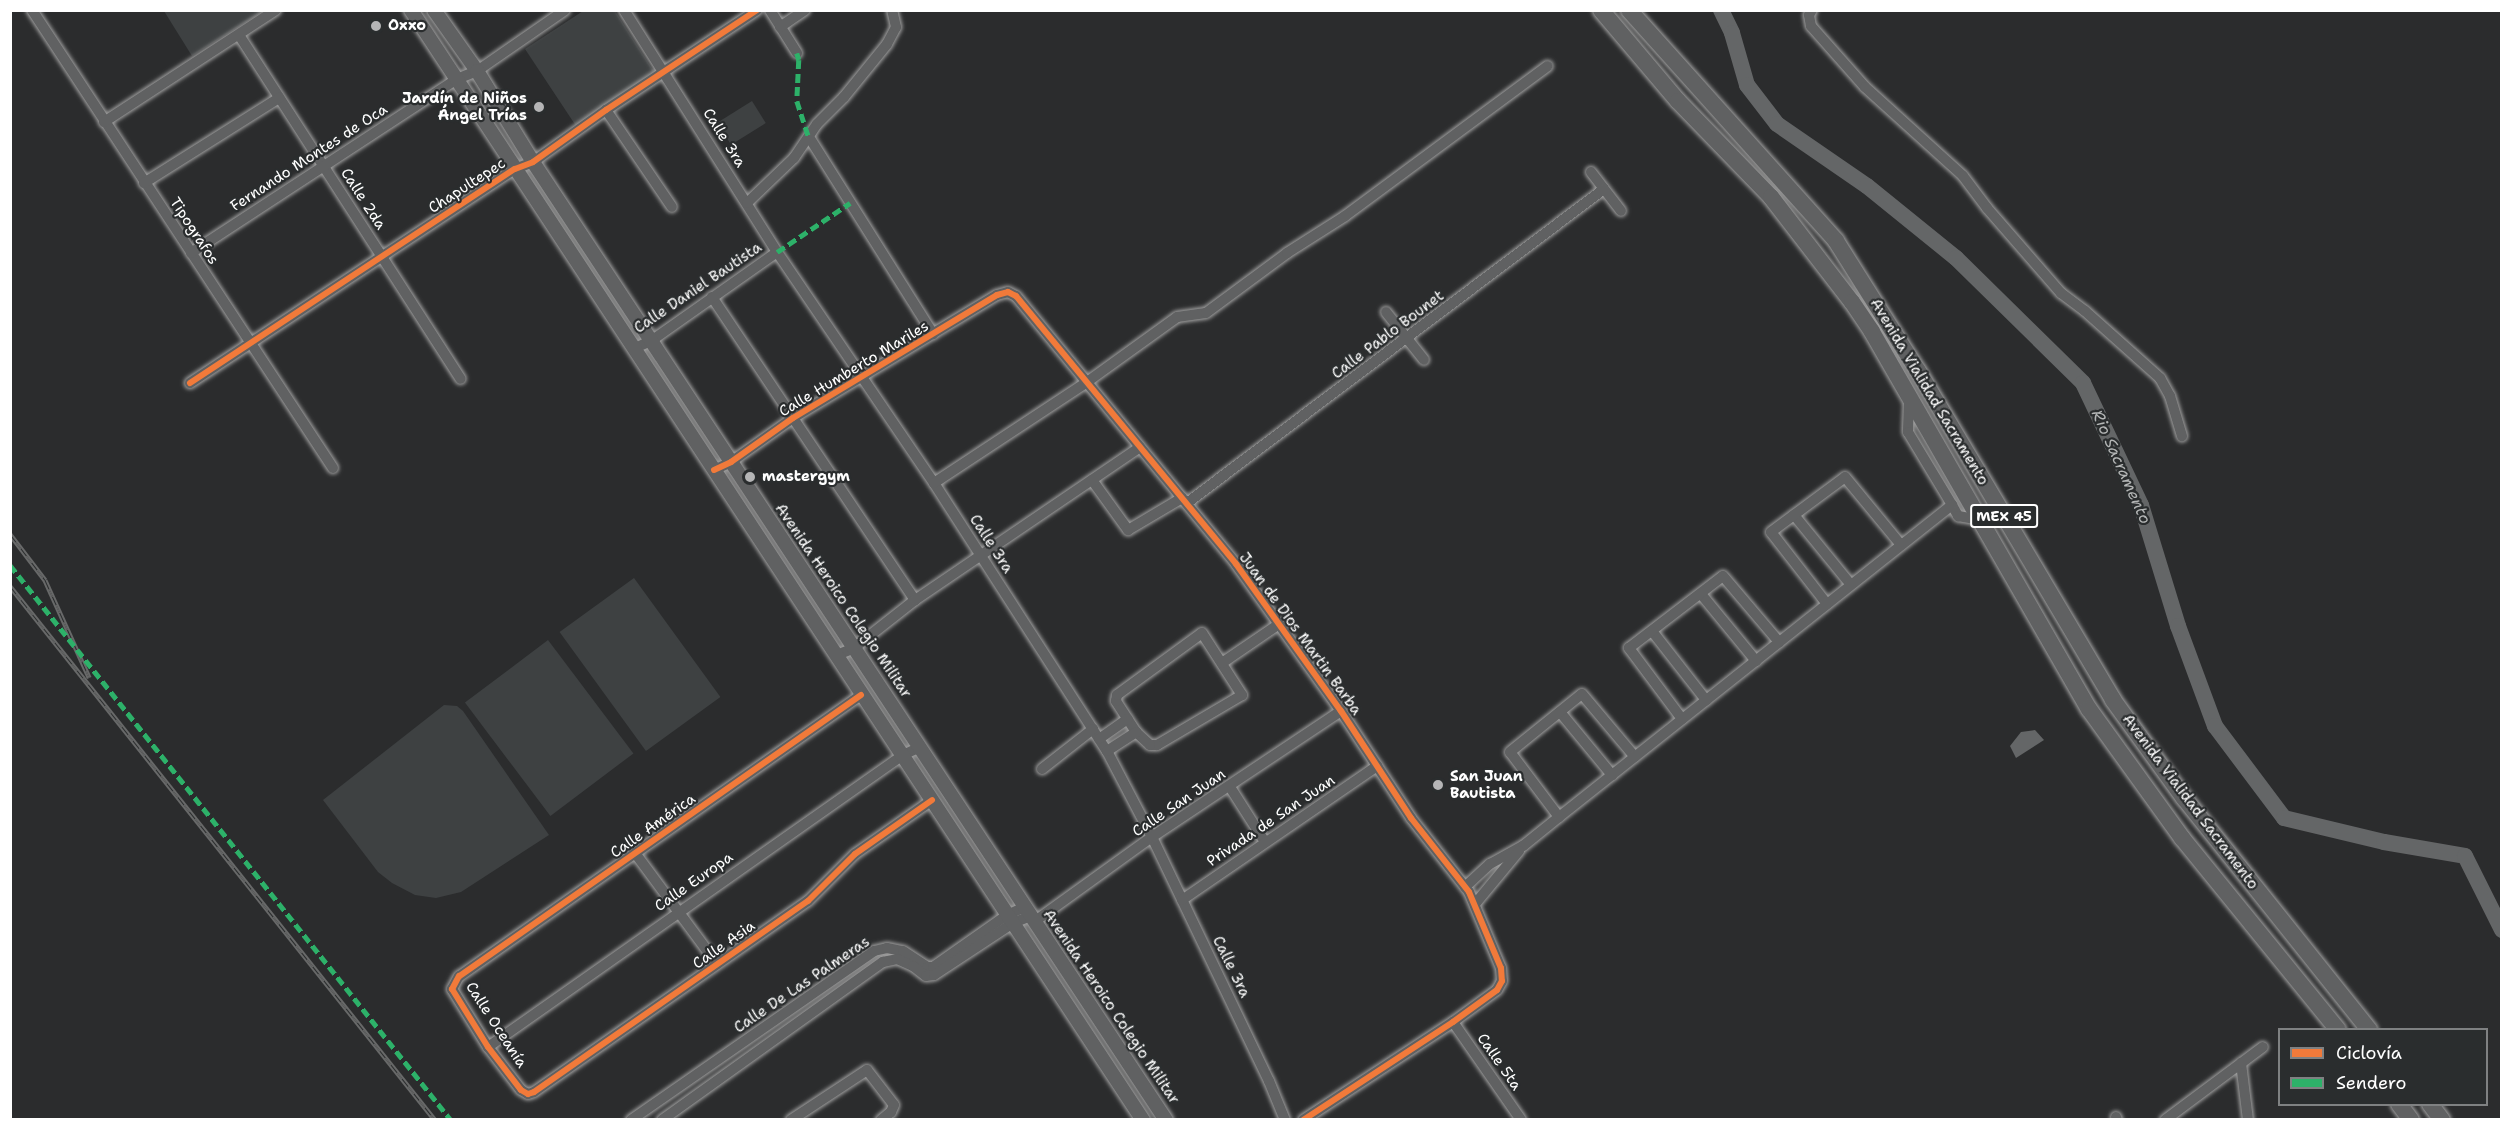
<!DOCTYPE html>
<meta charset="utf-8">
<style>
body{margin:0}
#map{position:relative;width:2512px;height:1130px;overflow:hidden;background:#2b2c2d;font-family:"Shantell Sans",sans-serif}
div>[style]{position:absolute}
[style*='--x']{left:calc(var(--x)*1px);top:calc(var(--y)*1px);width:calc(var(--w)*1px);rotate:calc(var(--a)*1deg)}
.green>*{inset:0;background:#3e4142;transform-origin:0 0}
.water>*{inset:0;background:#646667}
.river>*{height:16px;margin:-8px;padding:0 8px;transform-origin:8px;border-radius:8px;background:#646667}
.roads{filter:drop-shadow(0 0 2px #a0a0a0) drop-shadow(0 0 2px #a0a0a0)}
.minor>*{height:10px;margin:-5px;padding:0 5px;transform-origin:5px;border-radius:5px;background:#606162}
.major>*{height:14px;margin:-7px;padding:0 7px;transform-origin:7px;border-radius:7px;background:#606162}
.highway>*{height:16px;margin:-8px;padding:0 8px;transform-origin:8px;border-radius:8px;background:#606162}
.rail>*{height:5px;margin-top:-2.5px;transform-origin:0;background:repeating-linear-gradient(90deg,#2a2d2e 0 9px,#686969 0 18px);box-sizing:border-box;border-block:2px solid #686969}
.quiet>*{height:4.5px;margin-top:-2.25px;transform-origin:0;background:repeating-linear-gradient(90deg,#2db169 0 9px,transparent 0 13.5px)}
.cycleway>*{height:6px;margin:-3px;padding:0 3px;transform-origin:3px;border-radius:3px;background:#f17a3a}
.dots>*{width:16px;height:16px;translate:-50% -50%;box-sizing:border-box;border:3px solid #2a2d2e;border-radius:50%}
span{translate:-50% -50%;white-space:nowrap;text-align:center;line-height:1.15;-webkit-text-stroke:4.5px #2a2d2e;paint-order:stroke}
.shield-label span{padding:2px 4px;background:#2a2d2e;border:2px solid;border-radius:4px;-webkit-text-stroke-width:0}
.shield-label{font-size:14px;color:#fff;font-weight:700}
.poi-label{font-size:15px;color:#fff;font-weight:700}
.left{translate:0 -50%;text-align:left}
.right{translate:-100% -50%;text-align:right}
.street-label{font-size:15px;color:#fff}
.water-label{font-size:16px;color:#b4b6b6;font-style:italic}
.frame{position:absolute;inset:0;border:12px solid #fff;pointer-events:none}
.legend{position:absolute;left:2278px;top:1028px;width:210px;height:78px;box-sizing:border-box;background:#2a2d2e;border:2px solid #7f8182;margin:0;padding:8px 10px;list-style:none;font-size:18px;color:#fff}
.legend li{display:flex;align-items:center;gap:12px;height:30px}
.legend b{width:30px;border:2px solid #7f8182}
</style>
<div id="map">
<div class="green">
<i style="clip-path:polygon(164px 11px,263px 11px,192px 56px)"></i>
<i style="clip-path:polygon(583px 11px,615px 11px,656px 75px,576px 126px,525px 49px)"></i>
<i style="left:752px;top:101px;width:26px;height:41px;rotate:58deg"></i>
<i style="left:634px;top:578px;width:147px;height:92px;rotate:54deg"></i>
<i style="left:548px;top:640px;width:142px;height:104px;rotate:53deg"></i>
<i style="clip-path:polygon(444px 705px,457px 706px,463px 711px,549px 835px,461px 892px,436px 898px,415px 895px,392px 883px,378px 872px,323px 800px)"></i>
</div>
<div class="water">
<i style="clip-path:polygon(2035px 730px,2044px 740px,2016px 758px,2010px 746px,2021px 732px)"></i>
</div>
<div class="river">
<i style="--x:1721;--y:10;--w:25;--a:64"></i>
<i style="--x:1732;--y:33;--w:54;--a:73.9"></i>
<i style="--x:1747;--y:85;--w:49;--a:52.4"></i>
<i style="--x:1777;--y:124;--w:109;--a:34.6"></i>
<i style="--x:1867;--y:186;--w:114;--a:39"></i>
<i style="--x:1956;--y:258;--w:178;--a:44.5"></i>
<i style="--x:2083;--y:383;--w:135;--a:64.6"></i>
<i style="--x:2141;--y:505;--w:127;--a:73"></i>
<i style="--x:2178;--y:626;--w:107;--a:69.7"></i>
<i style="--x:2215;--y:726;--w:115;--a:53.1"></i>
<i style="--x:2284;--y:818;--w:103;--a:13.5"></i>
<i style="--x:2384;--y:842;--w:82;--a:9.8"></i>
<i style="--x:2465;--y:856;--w:83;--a:63.4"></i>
</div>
<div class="roads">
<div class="minor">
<i style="--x:32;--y:10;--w:548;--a:56.69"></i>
<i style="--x:624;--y:10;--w:286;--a:57.7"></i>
<i style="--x:777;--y:252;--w:279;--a:55.8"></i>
<i style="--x:934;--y:483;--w:319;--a:57.2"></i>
<i style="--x:1107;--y:751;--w:97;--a:62.4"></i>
<i style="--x:1152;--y:837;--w:271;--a:64.4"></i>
<i style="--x:1269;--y:1081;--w:42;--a:67.7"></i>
<i style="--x:770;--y:10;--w:51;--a:57.9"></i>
<i style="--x:1812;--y:10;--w:6;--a:121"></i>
<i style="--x:1809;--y:15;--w:11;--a:80"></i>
<i style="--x:1811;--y:26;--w:81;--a:48.5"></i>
<i style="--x:1865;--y:87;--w:132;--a:42.2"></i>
<i style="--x:1963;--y:176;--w:40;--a:53"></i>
<i style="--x:1987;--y:208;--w:113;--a:49"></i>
<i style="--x:2061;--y:293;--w:30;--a:37"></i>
<i style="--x:2085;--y:311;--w:101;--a:41.8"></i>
<i style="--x:2160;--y:378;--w:21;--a:61"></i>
<i style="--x:2170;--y:396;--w:42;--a:73.3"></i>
<i style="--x:780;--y:27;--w:30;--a:-34"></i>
<i style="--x:239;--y:35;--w:409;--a:57.2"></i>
<i style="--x:606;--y:110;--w:117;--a:55.8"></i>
<i style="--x:104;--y:122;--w:205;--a:-33.1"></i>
<i style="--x:809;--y:137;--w:233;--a:57.8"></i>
<i style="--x:1591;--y:172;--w:49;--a:52.4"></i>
<i style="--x:144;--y:183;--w:160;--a:-32.2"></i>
<i style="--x:747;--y:203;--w:65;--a:-43.8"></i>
<i style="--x:794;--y:158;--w:41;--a:-55.9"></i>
<i style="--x:817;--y:124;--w:38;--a:-45"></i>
<i style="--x:844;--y:97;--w:68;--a:-50.9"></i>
<i style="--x:887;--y:44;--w:19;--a:-62"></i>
<i style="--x:896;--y:27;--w:17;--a:-103"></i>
<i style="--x:191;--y:253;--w:318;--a:-33.2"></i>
<i style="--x:457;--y:79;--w:22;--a:-22"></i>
<i style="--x:477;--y:71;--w:107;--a:-34.7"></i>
<i style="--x:712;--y:297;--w:365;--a:56.2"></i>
<i style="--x:1386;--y:312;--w:61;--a:51.6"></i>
<i style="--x:635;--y:348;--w:17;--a:-24"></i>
<i style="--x:651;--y:341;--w:154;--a:-35.2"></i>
<i style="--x:190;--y:383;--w:389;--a:-33.4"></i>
<i style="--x:515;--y:169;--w:19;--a:-21"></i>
<i style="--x:533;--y:162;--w:90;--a:-35.5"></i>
<i style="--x:606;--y:110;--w:181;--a:-33.5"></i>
<i style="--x:1909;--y:401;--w:31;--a:92"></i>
<i style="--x:1908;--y:432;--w:85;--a:58.9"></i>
<i style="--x:1952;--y:505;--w:13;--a:61"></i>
<i style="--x:1958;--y:516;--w:23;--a:10"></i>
<i style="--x:714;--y:470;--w:19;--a:-25"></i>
<i style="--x:731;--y:462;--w:76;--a:-35.4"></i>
<i style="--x:793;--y:418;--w:238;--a:-31.1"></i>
<i style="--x:997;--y:295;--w:11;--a:-15"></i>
<i style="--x:1008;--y:292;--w:9;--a:27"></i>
<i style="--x:1016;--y:296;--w:347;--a:50.6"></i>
<i style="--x:1236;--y:564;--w:181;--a:54.5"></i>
<i style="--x:1341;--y:711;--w:128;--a:56.8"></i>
<i style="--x:1411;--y:818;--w:94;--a:51.9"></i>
<i style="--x:1469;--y:892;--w:82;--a:67.2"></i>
<i style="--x:1501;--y:968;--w:13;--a:86"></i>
<i style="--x:1502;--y:981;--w:10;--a:119"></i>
<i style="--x:1497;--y:990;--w:54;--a:144"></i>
<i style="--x:1453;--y:1022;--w:179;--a:146.8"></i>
<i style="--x:1092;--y:480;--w:62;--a:54.2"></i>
<i style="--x:1128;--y:530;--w:63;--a:-30.7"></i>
<i style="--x:934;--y:483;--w:183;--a:-33.4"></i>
<i style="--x:1087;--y:382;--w:111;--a:-35.8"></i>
<i style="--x:1177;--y:317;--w:29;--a:-8"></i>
<i style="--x:1206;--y:313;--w:101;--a:-36.5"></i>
<i style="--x:1287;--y:253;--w:69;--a:-32.5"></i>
<i style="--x:1345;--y:216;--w:252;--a:-36.5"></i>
<i style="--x:1187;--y:503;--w:522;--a:-36.98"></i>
<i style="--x:1794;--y:515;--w:90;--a:50.8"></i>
<i style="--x:1701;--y:594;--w:87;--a:50.6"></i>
<i style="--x:1827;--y:604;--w:91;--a:-127.9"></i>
<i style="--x:1771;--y:532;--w:92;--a:-36.6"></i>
<i style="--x:1845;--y:477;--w:88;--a:50.5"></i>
<i style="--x:1652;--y:631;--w:88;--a:52"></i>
<i style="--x:1202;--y:633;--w:74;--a:57.2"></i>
<i style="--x:1242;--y:695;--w:99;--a:149.5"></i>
<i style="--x:1157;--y:745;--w:7;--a:180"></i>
<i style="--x:1150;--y:745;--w:19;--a:-137"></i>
<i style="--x:1136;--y:732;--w:37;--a:-123"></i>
<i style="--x:1116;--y:701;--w:6;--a:-81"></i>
<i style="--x:1117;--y:695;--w:105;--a:-36.1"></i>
<i style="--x:837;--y:655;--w:18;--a:-22"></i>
<i style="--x:854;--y:648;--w:78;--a:-38.2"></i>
<i style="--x:915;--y:600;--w:272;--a:-34.2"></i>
<i style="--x:1222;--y:663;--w:69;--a:-34.4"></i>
<i style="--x:861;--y:695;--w:490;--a:145"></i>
<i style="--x:459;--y:976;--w:15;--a:118"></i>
<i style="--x:452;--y:989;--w:68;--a:58.2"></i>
<i style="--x:488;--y:1047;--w:54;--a:52.5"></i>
<i style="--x:521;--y:1090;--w:8;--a:30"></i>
<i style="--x:528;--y:1094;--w:6;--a:-18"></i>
<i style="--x:534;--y:1092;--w:334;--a:-34.9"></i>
<i style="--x:808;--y:901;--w:66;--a:-45"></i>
<i style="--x:855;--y:854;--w:94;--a:-35"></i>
<i style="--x:1560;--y:712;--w:82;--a:50.5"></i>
<i style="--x:1682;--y:719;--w:89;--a:-126.7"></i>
<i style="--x:1629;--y:648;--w:118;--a:-37.5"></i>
<i style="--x:1723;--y:576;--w:87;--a:49.7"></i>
<i style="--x:1099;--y:739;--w:35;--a:-35"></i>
<i style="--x:1107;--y:751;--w:35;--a:-33"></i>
<i style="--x:1042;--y:769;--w:65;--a:-38.1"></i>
<i style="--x:1230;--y:787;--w:65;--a:57.5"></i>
<i style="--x:1559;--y:817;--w:81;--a:-127"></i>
<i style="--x:1510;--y:752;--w:92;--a:-38.9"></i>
<i style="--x:1582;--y:694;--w:82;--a:49.9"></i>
<i style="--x:635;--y:853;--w:138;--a:53.5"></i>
<i style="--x:1465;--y:887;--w:34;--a:-43"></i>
<i style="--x:1490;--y:864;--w:38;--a:-29"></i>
<i style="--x:1523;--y:846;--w:46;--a:-38.9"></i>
<i style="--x:1559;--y:817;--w:502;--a:-38.45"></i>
<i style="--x:1182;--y:900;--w:237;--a:-34.5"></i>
<i style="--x:1475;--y:904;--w:69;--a:-50.3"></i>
<i style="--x:1034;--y:922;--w:145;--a:-35.8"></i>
<i style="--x:1152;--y:837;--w:227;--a:-33.7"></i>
<i style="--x:1453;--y:1022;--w:119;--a:55.2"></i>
<i style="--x:488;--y:1047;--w:507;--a:-35.13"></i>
<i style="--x:903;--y:755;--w:19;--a:-25"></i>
<i style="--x:2241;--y:1063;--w:57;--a:83"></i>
<i style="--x:2116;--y:1117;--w:3;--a:72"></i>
<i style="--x:631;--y:1120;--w:296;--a:-34.8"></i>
<i style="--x:874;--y:951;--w:13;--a:-13"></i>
<i style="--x:887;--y:948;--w:16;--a:11"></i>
<i style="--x:903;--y:951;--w:30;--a:33"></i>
<i style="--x:928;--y:967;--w:5;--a:0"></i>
<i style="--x:933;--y:967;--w:90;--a:-35.1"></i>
<i style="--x:1007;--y:915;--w:20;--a:-24"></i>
<i style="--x:662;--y:1120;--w:272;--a:-35.6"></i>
<i style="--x:883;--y:962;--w:14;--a:-12"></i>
<i style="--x:897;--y:959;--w:17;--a:24"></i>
<i style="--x:913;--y:966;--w:16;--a:38"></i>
<i style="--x:926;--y:976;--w:8;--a:-7"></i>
<i style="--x:934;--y:975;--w:95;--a:-33.4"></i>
<i style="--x:1013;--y:923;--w:18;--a:-22"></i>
<i style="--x:791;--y:1120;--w:91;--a:-33.3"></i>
<i style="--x:867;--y:1070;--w:44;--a:52.4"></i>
<i style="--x:894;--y:1105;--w:8;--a:113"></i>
<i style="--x:891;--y:1112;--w:13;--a:141"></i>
<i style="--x:2165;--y:1120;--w:122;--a:-36.7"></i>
</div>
<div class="major">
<i style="--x:411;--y:10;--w:1330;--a:56.6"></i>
<i style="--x:434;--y:10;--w:75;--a:54.8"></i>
<i style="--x:477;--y:71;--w:107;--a:58.4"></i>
<i style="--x:533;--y:162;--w:1148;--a:56.55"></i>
</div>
<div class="highway">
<i style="--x:1601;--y:10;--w:119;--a:49.8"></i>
<i style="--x:1678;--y:101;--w:134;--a:45.9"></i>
<i style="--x:1771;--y:197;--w:133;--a:52.4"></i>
<i style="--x:1852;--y:302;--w:36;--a:56"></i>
<i style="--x:1872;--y:332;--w:435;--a:60.1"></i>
<i style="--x:2089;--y:709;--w:159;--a:54.2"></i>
<i style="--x:2182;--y:838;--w:247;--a:50.9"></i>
<i style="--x:1629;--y:10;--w:310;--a:48.1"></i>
<i style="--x:1836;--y:241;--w:154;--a:57.8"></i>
<i style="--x:1918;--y:371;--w:382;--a:59.3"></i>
<i style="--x:2113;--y:700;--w:121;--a:54.1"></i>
<i style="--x:2184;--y:798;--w:297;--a:51.4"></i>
<i style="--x:2399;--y:1104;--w:20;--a:53"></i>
<i style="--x:2430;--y:1104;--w:20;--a:53"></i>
</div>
</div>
<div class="rail">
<i style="--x:10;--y:534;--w:58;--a:52.7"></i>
<i style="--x:45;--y:580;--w:107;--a:65.6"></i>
<i style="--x:10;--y:586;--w:682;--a:51.48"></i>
</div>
<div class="quiet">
<i style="--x:797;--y:53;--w:7;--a:74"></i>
<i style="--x:799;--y:60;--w:41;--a:92.8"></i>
<i style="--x:797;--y:101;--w:38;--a:72"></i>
<i style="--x:777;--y:252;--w:88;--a:-33.9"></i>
<i style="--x:10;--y:565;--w:709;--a:51.53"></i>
</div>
<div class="cycleway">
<i style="--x:190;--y:383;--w:389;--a:-33.4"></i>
<i style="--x:515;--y:169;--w:19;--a:-21"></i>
<i style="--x:533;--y:162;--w:90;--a:-35.5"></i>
<i style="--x:606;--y:110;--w:181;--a:-33.5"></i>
<i style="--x:714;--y:470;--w:19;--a:-25"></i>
<i style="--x:731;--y:462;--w:76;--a:-35.4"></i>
<i style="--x:793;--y:418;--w:238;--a:-31.1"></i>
<i style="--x:997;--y:295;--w:11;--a:-15"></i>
<i style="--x:1008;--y:292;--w:9;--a:27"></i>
<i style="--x:1016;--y:296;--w:347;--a:50.6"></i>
<i style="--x:1236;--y:564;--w:181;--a:54.5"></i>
<i style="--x:1341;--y:711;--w:128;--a:56.8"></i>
<i style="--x:1411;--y:818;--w:94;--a:51.9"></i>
<i style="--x:1469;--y:892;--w:82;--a:67.2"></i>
<i style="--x:1501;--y:968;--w:13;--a:86"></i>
<i style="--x:1502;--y:981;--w:10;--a:119"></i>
<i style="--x:1497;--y:990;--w:54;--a:144"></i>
<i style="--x:1453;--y:1022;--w:179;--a:146.8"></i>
<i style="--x:861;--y:695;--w:490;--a:145"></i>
<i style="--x:459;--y:976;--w:15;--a:118"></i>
<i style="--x:452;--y:989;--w:68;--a:58.2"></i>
<i style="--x:488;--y:1047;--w:54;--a:52.5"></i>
<i style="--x:521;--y:1090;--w:8;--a:30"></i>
<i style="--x:528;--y:1094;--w:6;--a:-18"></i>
<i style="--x:534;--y:1092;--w:334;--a:-34.9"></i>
<i style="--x:808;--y:901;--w:66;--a:-45"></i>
<i style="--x:855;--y:854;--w:94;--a:-35"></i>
</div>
<div class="dots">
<i style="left:376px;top:26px;background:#b5b5b6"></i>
<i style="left:539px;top:107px;background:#b5b5b6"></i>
<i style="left:750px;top:477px;background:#b5b5b6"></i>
<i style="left:1438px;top:785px;background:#b5b5b6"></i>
</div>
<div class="shield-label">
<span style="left:2004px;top:516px">MEX 45</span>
</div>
<div class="poi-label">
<span class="left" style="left:388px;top:26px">Oxxo</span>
<span class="right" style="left:527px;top:107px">Jardín de Niños<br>Ángel Trías</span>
<span class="left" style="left:762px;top:477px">mastergym</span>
<span class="left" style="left:1450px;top:785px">San Juan<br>Bautista</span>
</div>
<div class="street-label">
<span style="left:724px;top:138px;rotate:58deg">Calle 3ra</span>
<span style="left:309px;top:158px;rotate:-33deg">Fernando Montes de Oca</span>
<span style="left:467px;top:186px;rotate:-33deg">Chapultepec</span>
<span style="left:363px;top:199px;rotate:57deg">Calle 2da</span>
<span style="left:194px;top:231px;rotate:57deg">Tipografos</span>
<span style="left:698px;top:288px;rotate:-34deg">Calle Daniel Bautista</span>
<span style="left:1388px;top:335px;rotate:-37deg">Calle Pablo Bounet</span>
<span style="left:854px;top:369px;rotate:-31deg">Calle Humberto Mariles</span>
<span style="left:1929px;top:392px;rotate:59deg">Avenida Vialidad Sacramento</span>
<span style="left:991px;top:544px;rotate:57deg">Calle 3ra</span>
<span style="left:843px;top:601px;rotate:56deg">Avenida Heroico Colegio Militar</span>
<span style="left:1300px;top:634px;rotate:54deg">Juan de Dios Martin Barba</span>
<span style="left:2190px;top:802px;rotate:53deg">Avenida Vialidad Sacramento</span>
<span style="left:1179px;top:803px;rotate:-34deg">Calle San Juan</span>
<span style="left:1271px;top:821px;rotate:-34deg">Privada de San Juan</span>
<span style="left:653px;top:826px;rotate:-35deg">Calle América</span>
<span style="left:694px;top:882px;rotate:-35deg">Calle Europa</span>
<span style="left:724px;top:945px;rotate:-35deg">Calle Asia</span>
<span style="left:1231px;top:967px;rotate:64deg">Calle 3ra</span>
<span style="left:802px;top:985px;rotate:-34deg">Calle De Las Palmeras</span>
<span style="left:1111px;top:1007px;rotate:56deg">Avenida Heroico Colegio Militar</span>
<span style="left:496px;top:1025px;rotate:57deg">Calle Oceanía</span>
<span style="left:1499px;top:1062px;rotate:55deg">Calle 5ta</span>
</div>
<div class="water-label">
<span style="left:2121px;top:467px;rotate:66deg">Rio Sacramento</span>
</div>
<div class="frame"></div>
<ul class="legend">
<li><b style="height:8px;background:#f17a3a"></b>Ciclovía</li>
<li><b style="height:8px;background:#2db169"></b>Sendero</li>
</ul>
</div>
